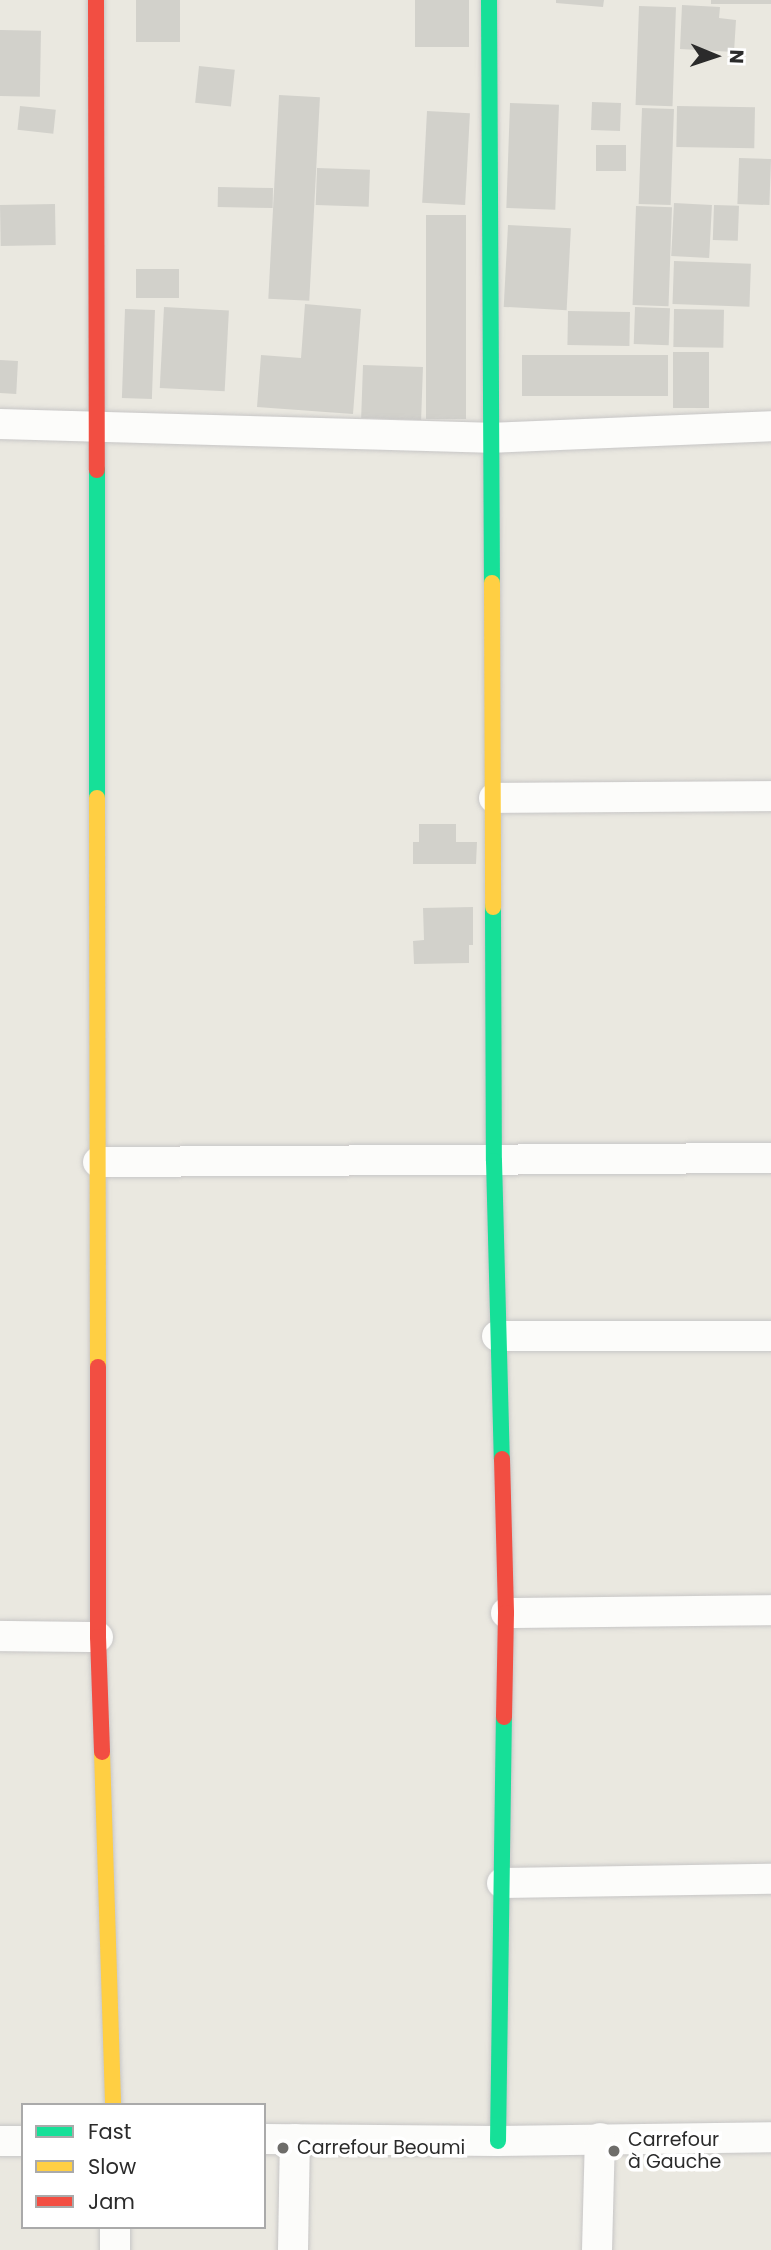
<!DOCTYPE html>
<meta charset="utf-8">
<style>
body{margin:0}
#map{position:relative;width:771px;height:2250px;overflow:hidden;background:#eae8e0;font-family:Poppins,sans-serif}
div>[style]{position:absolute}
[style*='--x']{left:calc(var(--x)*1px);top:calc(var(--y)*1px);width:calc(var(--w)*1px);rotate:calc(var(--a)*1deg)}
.building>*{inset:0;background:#d2d1cb;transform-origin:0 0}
.roads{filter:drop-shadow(0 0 2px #c7c6c6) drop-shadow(0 0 2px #c7c6c6)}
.street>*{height:30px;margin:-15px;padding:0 15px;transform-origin:15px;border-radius:15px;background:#fcfcfa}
.fast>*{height:16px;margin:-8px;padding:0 8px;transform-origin:8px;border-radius:8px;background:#16e098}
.slow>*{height:16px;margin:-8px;padding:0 8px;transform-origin:8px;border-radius:8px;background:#ffcf43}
.jam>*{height:16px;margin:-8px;padding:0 8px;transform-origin:8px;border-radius:8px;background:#f24e42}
.dots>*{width:19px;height:19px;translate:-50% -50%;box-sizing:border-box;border:4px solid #fff;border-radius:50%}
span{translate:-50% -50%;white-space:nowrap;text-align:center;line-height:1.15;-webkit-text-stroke:7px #fff;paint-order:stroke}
.poi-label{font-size:19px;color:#2b2b2b}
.left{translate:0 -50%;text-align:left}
.legend{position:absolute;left:21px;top:2103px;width:245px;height:126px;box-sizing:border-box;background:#fff;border:2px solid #aaa;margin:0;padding:9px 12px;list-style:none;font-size:21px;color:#2b2b2b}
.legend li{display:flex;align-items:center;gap:14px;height:35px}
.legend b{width:35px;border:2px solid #aaa}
.north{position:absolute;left:680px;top:21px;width:70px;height:70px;-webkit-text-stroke:5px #fff;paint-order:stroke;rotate:92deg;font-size:19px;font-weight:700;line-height:28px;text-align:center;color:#2b2b2b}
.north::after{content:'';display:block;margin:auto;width:24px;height:32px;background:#2b2b2b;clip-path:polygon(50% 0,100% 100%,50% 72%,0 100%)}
</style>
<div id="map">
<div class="building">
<i style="left:136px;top:0;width:44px;height:42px"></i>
<i style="left:415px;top:0;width:54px;height:47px"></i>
<i style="clip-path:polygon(556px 0,604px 0,603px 7px,556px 3px)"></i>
<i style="left:711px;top:0;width:60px;height:4px"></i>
<i style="clip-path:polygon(682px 5px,720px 7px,719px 18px,736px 20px,734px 52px,680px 49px)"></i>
<i style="left:639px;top:6px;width:37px;height:99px;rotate:2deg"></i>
<i style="left:0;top:30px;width:41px;height:66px;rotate:1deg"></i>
<i style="left:199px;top:66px;width:36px;height:37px;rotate:6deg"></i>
<i style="left:279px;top:95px;width:41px;height:204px;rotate:3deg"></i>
<i style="left:592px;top:102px;width:29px;height:28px;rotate:2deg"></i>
<i style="left:510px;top:103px;width:49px;height:105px;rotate:2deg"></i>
<i style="left:20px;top:106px;width:36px;height:24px;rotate:6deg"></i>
<i style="left:677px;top:106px;width:78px;height:41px;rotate:1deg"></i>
<i style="left:642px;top:108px;width:32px;height:96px;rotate:2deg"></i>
<i style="left:427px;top:111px;width:43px;height:92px;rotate:3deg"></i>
<i style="left:596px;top:145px;width:30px;height:26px"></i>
<i style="left:739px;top:158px;width:32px;height:46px;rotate:2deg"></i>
<i style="left:317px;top:168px;width:53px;height:37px;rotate:2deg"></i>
<i style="left:218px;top:187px;width:55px;height:20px;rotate:1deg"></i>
<i style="left:674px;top:203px;width:38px;height:53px;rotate:3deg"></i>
<i style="left:55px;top:204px;width:41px;height:55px;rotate:89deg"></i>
<i style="left:714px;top:205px;width:25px;height:35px;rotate:2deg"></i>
<i style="left:636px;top:206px;width:36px;height:99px;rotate:2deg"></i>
<i style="left:426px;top:215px;width:40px;height:204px"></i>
<i style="left:508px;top:225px;width:63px;height:82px;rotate:3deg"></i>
<i style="left:674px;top:261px;width:77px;height:43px;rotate:2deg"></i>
<i style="left:136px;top:269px;width:43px;height:29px"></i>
<i style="clip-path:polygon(305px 304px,361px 309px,353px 414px,257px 407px,261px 355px,301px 358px)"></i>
<i style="left:164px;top:307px;width:65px;height:81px;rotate:3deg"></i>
<i style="left:635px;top:307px;width:35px;height:37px;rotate:2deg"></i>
<i style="left:125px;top:309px;width:30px;height:89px;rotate:2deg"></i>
<i style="left:674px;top:309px;width:50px;height:38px;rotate:1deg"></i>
<i style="left:568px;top:311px;width:62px;height:34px;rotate:1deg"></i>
<i style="left:673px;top:352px;width:36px;height:56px"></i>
<i style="left:668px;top:355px;width:41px;height:146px;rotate:90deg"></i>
<i style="left:0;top:360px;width:18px;height:33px;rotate:3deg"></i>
<i style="left:363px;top:365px;width:60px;height:53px;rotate:2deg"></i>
<i style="clip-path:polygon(419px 824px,456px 824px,456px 842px,477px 842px,476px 864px,413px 864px,413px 842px,419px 842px)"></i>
<i style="clip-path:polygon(473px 907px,473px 945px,469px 945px,469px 963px,414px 964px,413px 941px,424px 940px,423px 908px)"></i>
</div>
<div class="roads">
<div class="street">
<i style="--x:0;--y:424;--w:489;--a:1.6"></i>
<i style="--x:489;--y:438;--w:282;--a:-2.4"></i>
<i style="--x:494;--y:798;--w:277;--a:-0.4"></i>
<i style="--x:98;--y:1162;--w:673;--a:-0.34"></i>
<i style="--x:497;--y:1336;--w:274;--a:0"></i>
<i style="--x:506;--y:1613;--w:265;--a:-0.6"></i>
<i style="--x:0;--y:1636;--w:98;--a:0.6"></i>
<i style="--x:502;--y:1883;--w:269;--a:-0.9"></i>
<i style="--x:264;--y:2139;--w:234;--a:0.5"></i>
<i style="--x:498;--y:2141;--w:273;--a:-0.8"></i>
<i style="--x:0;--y:2141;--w:23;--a:0"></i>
<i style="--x:115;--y:2227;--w:23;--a:90"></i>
<i style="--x:293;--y:2250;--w:111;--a:-89"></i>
<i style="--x:597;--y:2250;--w:112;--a:-88.5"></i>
</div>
<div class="fast">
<i style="--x:489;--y:0;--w:583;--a:89.71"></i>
<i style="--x:97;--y:470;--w:328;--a:90"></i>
<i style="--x:493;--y:907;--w:254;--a:89.8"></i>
<i style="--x:494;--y:1161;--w:298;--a:88.5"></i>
<i style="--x:498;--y:2141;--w:424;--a:-89.2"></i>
</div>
<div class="slow">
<i style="--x:492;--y:583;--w:324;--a:89.8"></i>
<i style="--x:97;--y:798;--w:569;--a:89.9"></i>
<i style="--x:102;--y:1752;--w:353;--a:88.2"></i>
</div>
<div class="jam">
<i style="--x:96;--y:0;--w:470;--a:89.9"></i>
<i style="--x:98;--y:1367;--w:270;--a:90"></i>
<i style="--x:98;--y:1637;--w:115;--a:88"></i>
<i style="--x:502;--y:1459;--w:154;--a:88.5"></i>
<i style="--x:506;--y:1613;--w:104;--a:91.1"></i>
</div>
</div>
<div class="dots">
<i style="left:283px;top:2148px;background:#6e6d6a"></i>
<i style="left:614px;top:2151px;background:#6e6d6a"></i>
</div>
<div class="poi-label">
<span class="left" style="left:628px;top:2151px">Carrefour<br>à Gauche</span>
<span class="left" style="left:297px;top:2148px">Carrefour Beoumi</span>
</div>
<ul class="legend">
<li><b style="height:9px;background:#16e098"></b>Fast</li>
<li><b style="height:9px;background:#ffcf43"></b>Slow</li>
<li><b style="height:9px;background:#f24e42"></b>Jam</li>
</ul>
<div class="north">N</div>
</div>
